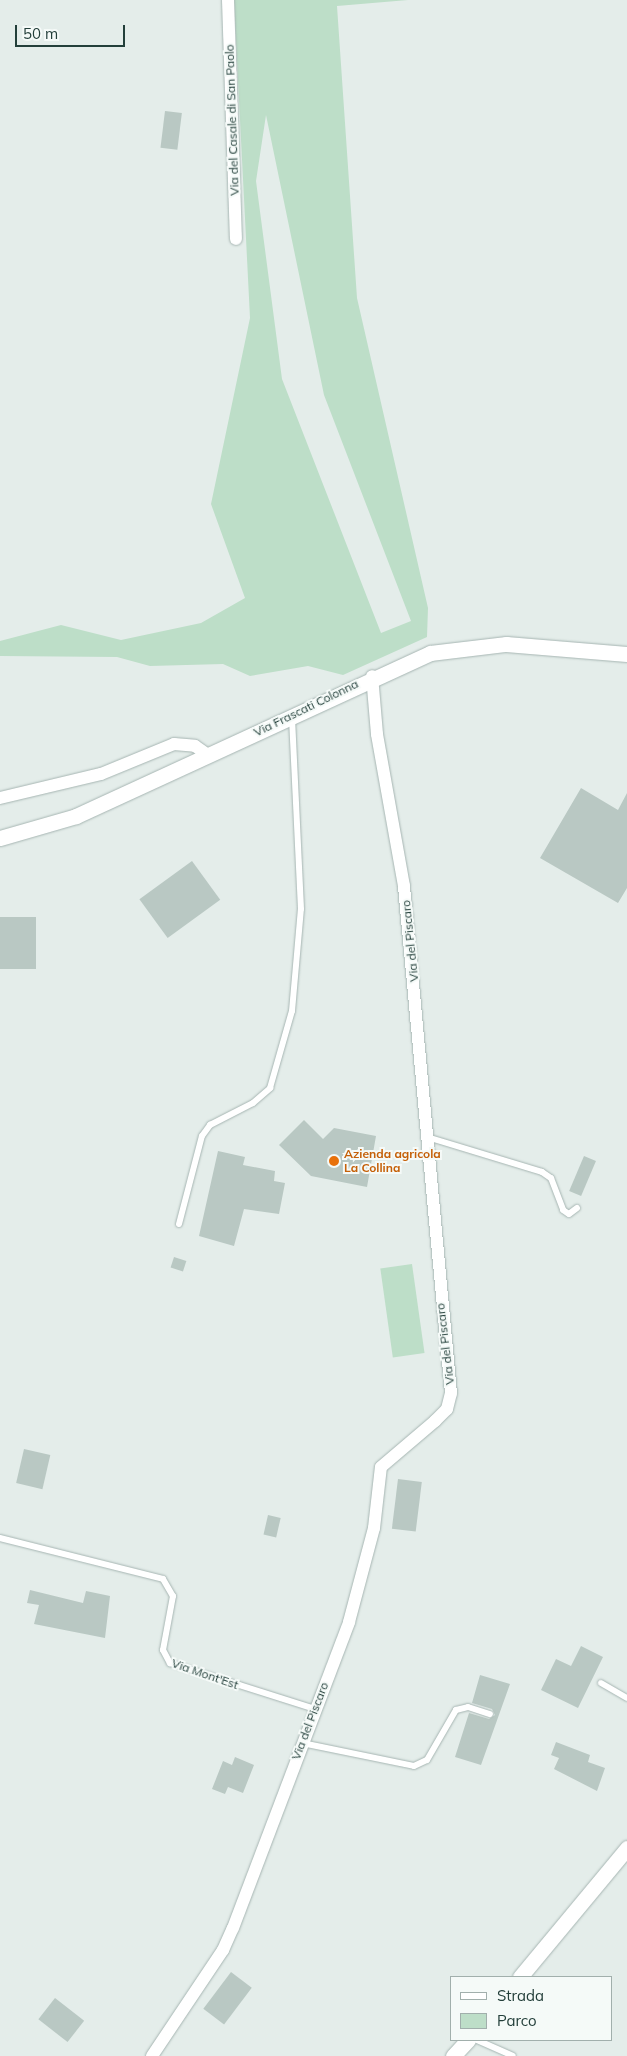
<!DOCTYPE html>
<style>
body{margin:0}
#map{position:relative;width:627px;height:2056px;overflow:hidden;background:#e4edea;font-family:Mulish,sans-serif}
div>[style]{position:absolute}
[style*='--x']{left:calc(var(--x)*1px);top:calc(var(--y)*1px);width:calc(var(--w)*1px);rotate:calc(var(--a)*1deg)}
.green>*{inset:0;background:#bddec8;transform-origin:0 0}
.building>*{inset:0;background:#b9c8c3;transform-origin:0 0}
.roads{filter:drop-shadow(0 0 1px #a6b5b2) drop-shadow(0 0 1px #a6b5b2)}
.lane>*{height:6px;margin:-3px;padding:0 3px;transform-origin:3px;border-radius:3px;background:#fff}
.street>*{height:12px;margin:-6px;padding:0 6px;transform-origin:6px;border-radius:6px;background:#fff}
.secondary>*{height:15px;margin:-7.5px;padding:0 7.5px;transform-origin:7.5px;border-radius:7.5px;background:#fff}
.dots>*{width:14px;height:14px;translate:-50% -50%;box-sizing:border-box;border:2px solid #f5faf8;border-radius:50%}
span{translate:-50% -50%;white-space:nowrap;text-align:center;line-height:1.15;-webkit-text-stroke:4px #f5faf8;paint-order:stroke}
.street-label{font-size:12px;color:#233f3a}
.food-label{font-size:12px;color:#c56008;font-weight:700}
.left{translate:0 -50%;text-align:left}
.legend{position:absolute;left:450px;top:1976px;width:162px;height:65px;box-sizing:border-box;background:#f5faf8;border:1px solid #a1afac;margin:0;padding:6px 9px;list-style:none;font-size:15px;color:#233f3a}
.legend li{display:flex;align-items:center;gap:10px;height:25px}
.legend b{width:25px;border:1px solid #a1afac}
.scale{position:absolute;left:15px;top:25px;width:110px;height:22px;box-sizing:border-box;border:2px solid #233f3a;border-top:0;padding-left:6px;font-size:15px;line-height:18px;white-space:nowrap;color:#233f3a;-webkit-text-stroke:4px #f5faf8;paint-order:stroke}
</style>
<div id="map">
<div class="green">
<i style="clip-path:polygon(evenodd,234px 0,408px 0,337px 6px,357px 298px,428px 608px,427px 637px,343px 675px,308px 666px,250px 676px,223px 664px,150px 666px,117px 657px,0 656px,0 641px,61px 625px,121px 640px,201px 623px,245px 598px,211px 504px,250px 318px,234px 0,266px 115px,324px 395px,411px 621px,381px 633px,282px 379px,256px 181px,266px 115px)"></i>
<i style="left:412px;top:1264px;width:90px;height:32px;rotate:82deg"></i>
</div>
<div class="building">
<i style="left:165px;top:111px;width:17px;height:37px;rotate:7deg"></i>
<i style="clip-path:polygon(581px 788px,618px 810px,627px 793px,627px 888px,618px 903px,540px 858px)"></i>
<i style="left:192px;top:861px;width:48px;height:65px;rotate:54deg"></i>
<i style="left:0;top:917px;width:36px;height:52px"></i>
<i style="clip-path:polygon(304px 1120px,323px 1139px,334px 1128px,376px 1136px,367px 1187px,311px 1176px,279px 1145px)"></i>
<i style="clip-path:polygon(218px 1151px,245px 1157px,243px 1165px,275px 1171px,274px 1181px,285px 1183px,279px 1214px,244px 1209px,234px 1246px,199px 1236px)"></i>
<i style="left:584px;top:1156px;width:13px;height:38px;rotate:23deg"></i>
<i style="left:174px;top:1257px;width:13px;height:11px;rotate:18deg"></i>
<i style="left:24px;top:1449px;width:27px;height:35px;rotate:13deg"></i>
<i style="left:398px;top:1479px;width:24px;height:50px;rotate:7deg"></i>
<i style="left:268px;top:1515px;width:13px;height:20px;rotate:13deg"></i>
<i style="clip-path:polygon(30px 1590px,83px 1603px,86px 1591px,110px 1596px,105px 1638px,34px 1624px,39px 1605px,27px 1603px)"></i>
<i style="clip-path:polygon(581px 1646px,603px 1657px,578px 1708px,541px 1690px,556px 1659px,571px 1666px)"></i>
<i style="clip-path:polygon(480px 1675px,510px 1684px,481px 1765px,455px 1757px,469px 1713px,489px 1719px,495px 1715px,492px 1709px,472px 1703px)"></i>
<i style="clip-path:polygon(556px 1742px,590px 1755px,588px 1762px,605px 1768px,597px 1791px,554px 1769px,559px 1758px,551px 1755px)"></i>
<i style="clip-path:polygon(235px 1757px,254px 1765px,243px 1793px,228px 1787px,225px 1794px,212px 1789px,223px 1761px,232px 1765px)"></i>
<i style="left:231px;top:1972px;width:26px;height:46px;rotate:37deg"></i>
<i style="left:55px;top:1998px;width:37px;height:27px;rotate:38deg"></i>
</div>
<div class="roads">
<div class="lane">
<i style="--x:427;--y:1137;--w:120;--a:16.9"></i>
<i style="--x:542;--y:1172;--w:11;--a:34"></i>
<i style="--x:551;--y:1178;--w:34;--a:69"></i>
<i style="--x:563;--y:1210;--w:7;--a:34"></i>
<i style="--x:569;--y:1214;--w:10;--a:-37"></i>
<i style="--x:179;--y:1224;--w:91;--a:-75.4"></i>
<i style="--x:202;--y:1136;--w:14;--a:-54"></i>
<i style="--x:210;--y:1125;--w:48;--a:-27.1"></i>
<i style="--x:253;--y:1103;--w:23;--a:-41"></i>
<i style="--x:270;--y:1088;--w:80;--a:-74.1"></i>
<i style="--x:292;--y:1011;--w:102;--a:-85"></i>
<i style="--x:301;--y:909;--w:192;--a:-92.7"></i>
<i style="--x:0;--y:1538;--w:168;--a:14.1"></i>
<i style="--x:163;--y:1579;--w:20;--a:60"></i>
<i style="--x:173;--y:1596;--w:55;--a:100.5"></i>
<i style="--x:163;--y:1650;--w:15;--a:62"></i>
<i style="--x:170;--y:1663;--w:152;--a:17.6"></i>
<i style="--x:601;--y:1683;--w:30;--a:30"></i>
<i style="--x:302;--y:1743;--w:114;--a:11.6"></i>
<i style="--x:414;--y:1766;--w:14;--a:-25"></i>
<i style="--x:427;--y:1760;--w:58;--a:-59.9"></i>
<i style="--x:456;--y:1710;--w:12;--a:-14"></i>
<i style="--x:468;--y:1707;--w:23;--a:18"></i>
<i style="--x:477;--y:2040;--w:39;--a:24"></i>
</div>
<div class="street">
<i style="--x:228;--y:0;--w:239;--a:88.1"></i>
<i style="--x:0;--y:798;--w:104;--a:-13.4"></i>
<i style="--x:101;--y:774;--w:79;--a:-22.3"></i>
<i style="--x:174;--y:744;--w:21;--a:5"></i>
<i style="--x:195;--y:746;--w:16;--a:35"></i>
<i style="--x:152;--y:2056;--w:128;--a:-56.2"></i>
<i style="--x:223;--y:1950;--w:24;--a:-66"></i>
<i style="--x:233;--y:1928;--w:327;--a:-69.2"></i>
<i style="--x:349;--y:1622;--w:97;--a:-75.1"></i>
<i style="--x:374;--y:1528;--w:61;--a:-83.5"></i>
<i style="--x:381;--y:1467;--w:71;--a:-40.4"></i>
<i style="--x:435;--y:1421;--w:17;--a:-45"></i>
<i style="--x:447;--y:1409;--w:16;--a:-76"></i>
<i style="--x:451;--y:1393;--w:509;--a:-95.3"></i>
<i style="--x:404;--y:886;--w:154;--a:-100.1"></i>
<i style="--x:377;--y:734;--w:58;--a:-94.9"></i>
</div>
<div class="secondary">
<i style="--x:0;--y:838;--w:79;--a:-16.1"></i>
<i style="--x:76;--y:816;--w:390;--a:-24.7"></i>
<i style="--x:430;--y:653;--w:77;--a:-6.8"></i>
<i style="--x:506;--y:644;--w:121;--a:4.7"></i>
<i style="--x:520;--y:1977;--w:168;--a:-50.3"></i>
<i style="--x:453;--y:2056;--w:22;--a:-47"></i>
</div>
</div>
<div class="dots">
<i style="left:334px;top:1161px;background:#e8710a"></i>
</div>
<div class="street-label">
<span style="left:232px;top:120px;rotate:-92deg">Via del Casale di San Paolo</span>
<span style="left:306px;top:708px;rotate:-26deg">Via Frascati Colonna</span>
<span style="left:410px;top:941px;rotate:-96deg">Via del Piscaro</span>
<span style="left:445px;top:1344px;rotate:-97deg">Via del Piscaro</span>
<span style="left:205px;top:1674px;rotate:19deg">Via Mont'Est</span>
<span style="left:310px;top:1721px;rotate:-69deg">Via del Piscaro</span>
</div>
<div class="food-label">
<span class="left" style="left:344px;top:1161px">Azienda agricola<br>La Collina</span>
</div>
<ul class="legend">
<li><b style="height:6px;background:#fff"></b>Strada</li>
<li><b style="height:14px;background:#bddec8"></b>Parco</li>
</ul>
<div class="scale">50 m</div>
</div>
